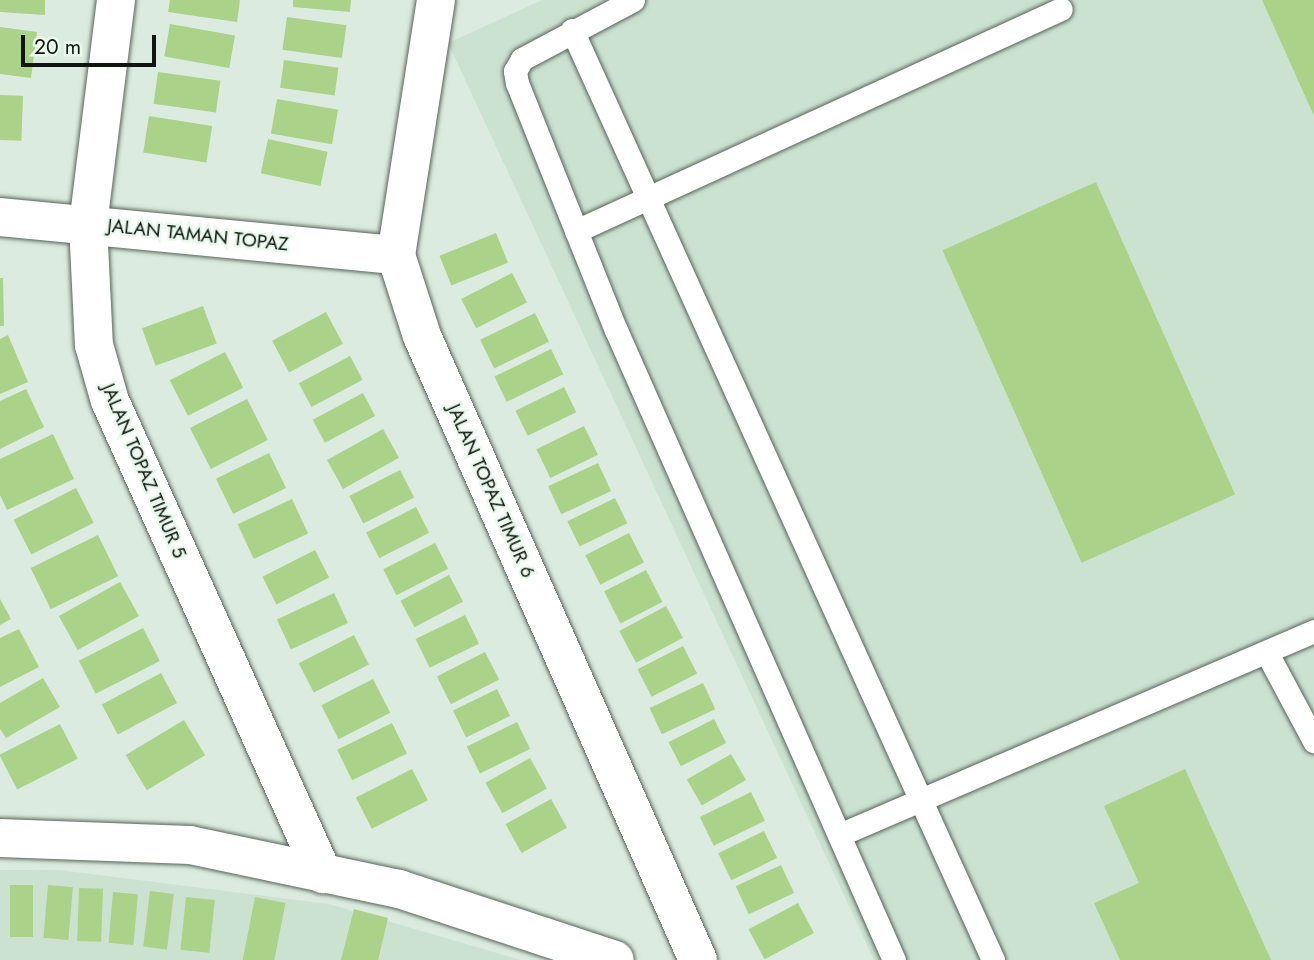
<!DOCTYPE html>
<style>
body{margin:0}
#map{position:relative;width:1314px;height:960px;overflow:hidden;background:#dcebdf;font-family:Jost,sans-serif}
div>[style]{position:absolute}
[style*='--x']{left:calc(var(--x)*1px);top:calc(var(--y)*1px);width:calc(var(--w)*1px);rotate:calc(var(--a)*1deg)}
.built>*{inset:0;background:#cce2d1}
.building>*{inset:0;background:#aad288;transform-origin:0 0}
.roads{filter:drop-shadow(0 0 2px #57645a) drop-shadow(0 0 2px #57645a)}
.service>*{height:23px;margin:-11.5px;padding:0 11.5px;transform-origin:11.5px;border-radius:11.5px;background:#fff}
.minor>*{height:38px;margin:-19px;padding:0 19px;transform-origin:19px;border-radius:19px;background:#fff}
span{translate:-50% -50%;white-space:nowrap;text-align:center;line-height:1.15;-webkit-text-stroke:5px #e9f9ec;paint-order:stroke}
.street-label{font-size:19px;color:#101511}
.scale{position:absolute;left:21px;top:35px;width:135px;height:32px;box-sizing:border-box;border:4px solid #101511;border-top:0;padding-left:9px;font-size:21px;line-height:24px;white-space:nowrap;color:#101511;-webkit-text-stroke:5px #e9f9ec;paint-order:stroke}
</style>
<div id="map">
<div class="built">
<i style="clip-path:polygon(542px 0,1314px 0,1314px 960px,874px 960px,448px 43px)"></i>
<i style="clip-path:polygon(0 870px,59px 870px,329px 904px,521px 960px,0 960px)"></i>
</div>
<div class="building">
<i style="clip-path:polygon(0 0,45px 0,45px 15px,0 12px)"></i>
<i style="clip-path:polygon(170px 0,240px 0,237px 22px,168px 12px)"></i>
<i style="clip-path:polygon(293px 0,351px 0,350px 12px,293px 7px)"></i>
<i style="clip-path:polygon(1262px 0,1314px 0,1314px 116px)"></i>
<i style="left:287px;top:17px;width:60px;height:33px;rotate:8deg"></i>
<i style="left:170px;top:24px;width:66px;height:33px;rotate:10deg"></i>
<i style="clip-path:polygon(0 27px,37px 32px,31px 78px,0 74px)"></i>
<i style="left:284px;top:60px;width:55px;height:28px;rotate:8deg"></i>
<i style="left:158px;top:72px;width:63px;height:32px;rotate:8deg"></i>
<i style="left:0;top:95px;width:23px;height:45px;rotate:2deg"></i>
<i style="left:277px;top:99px;width:62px;height:35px;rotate:10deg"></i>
<i style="left:149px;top:116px;width:64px;height:37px;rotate:9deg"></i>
<i style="left:268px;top:139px;width:61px;height:35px;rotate:12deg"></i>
<i style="left:1096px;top:182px;width:342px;height:168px;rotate:66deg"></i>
<i style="left:496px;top:233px;width:32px;height:61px;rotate:68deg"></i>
<i style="left:512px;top:273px;width:33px;height:57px;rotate:63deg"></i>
<i style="clip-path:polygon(0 278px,3px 278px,4px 326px,0 326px)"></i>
<i style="left:203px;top:306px;width:40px;height:65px;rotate:70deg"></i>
<i style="left:326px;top:312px;width:36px;height:61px;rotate:62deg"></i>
<i style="left:535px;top:313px;width:32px;height:61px;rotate:64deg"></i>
<i style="clip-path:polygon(8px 335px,28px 382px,0 394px,0 339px)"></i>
<i style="left:551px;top:349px;width:28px;height:63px;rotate:64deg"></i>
<i style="left:225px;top:352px;width:40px;height:62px;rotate:63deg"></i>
<i style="left:350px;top:356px;width:27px;height:58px;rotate:62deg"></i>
<i style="left:564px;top:387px;width:28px;height:54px;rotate:64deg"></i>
<i style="clip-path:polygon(26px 389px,44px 427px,0 449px,0 401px)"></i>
<i style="left:363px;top:393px;width:26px;height:57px;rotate:62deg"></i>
<i style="left:247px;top:399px;width:46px;height:64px;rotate:63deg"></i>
<i style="left:584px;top:426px;width:32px;height:53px;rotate:64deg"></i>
<i style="left:383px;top:429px;width:33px;height:64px;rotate:61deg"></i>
<i style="clip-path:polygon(53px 434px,74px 479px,7px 510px,0 495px,0 459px)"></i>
<i style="left:269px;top:453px;width:39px;height:59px;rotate:64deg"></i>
<i style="left:598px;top:463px;width:31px;height:55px;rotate:65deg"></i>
<i style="left:400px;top:470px;width:31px;height:57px;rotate:63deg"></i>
<i style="left:76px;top:488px;width:39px;height:70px;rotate:63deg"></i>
<i style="left:615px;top:498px;width:28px;height:53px;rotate:64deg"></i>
<i style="left:292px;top:499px;width:38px;height:60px;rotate:65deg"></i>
<i style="left:416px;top:507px;width:29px;height:56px;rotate:63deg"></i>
<i style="left:629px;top:533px;width:33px;height:49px;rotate:63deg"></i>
<i style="left:98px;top:535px;width:46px;height:75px;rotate:64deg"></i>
<i style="left:435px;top:543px;width:29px;height:58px;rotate:63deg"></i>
<i style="left:315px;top:550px;width:31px;height:59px;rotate:63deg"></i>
<i style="left:646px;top:570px;width:36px;height:47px;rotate:63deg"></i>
<i style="left:449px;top:575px;width:30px;height:55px;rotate:62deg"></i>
<i style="left:120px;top:582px;width:39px;height:70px;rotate:61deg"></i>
<i style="left:334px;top:593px;width:33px;height:63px;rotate:65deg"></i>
<i style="clip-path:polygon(0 599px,11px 619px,0 625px)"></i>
<i style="left:666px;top:606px;width:36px;height:53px;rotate:62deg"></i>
<i style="left:465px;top:615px;width:32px;height:55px;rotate:64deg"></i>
<i style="left:143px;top:628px;width:37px;height:72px;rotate:63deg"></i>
<i style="clip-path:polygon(19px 629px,39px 667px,0 687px,0 638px)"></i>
<i style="left:354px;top:635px;width:33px;height:62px;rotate:63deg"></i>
<i style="left:683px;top:646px;width:31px;height:51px;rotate:63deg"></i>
<i style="left:485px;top:652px;width:31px;height:54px;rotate:63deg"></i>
<i style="left:161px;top:673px;width:34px;height:67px;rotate:62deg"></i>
<i style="clip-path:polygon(43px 678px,60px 707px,6px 738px,0 729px,0 703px)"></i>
<i style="left:373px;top:679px;width:38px;height:58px;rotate:63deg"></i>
<i style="left:703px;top:683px;width:29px;height:59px;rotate:65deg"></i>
<i style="left:497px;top:689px;width:30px;height:49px;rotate:64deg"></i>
<i style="left:714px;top:719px;width:27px;height:51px;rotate:63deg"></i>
<i style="left:184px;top:720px;width:41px;height:68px;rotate:59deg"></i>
<i style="left:517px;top:722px;width:30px;height:56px;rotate:64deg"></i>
<i style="left:392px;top:723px;width:34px;height:61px;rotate:64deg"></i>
<i style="left:60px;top:724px;width:39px;height:68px;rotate:63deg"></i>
<i style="left:731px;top:754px;width:30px;height:51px;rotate:60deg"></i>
<i style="left:530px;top:758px;width:35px;height:51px;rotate:61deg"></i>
<i style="left:412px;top:769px;width:35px;height:63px;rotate:63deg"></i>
<i style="clip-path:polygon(1185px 769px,1271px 960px,1120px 960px,1094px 903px,1139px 883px,1104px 806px)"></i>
<i style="left:751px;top:792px;width:32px;height:57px;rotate:64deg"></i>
<i style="left:551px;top:799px;width:33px;height:52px;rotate:61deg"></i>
<i style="left:764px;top:831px;width:30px;height:51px;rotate:64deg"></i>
<i style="left:781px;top:865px;width:31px;height:50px;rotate:65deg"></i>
<i style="left:10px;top:885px;width:23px;height:52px"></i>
<i style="left:48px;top:885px;width:25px;height:53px;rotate:5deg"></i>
<i style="left:79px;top:888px;width:24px;height:53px;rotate:2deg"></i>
<i style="left:150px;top:891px;width:24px;height:56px;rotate:7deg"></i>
<i style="left:113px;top:892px;width:25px;height:51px;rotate:5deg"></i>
<i style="left:186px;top:897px;width:29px;height:53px;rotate:6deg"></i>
<i style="left:255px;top:897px;width:31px;height:64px;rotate:11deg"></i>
<i style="left:798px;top:903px;width:34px;height:56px;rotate:62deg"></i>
<i style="clip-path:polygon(354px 909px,388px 918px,378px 960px,341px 960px)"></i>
</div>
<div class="roads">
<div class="service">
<i style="--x:633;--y:0;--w:126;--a:152"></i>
<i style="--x:522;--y:59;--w:14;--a:120"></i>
<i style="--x:515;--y:71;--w:12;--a:81"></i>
<i style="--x:517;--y:83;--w:266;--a:68.2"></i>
<i style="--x:616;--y:330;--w:689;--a:66.19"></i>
<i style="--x:572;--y:30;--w:1021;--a:65.64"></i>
<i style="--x:576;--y:231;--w:533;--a:-24.6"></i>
<i style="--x:1267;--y:653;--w:100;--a:61.9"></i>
<i style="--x:839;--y:835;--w:517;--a:-23.24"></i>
</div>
<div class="minor">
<i style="--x:116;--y:0;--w:226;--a:97.1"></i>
<i style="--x:88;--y:224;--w:121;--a:87.2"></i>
<i style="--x:94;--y:345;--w:58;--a:74.1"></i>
<i style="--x:110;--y:401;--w:519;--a:65.76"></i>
<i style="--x:436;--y:0;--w:258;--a:98.9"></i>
<i style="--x:396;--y:255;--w:85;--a:72.2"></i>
<i style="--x:422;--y:336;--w:682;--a:66.14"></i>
<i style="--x:0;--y:217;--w:398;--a:5.5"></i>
<i style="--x:0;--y:838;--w:190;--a:2.1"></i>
<i style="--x:190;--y:845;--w:214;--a:11.9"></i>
<i style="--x:399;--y:889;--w:227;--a:18.2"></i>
</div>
</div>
<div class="street-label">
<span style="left:198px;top:235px;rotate:6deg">JALAN TAMAN TOPAZ</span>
<span style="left:144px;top:471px;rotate:67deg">JALAN TOPAZ TIMUR 5</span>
<span style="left:491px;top:491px;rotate:66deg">JALAN TOPAZ TIMUR 6</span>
</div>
<div class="scale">20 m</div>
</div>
